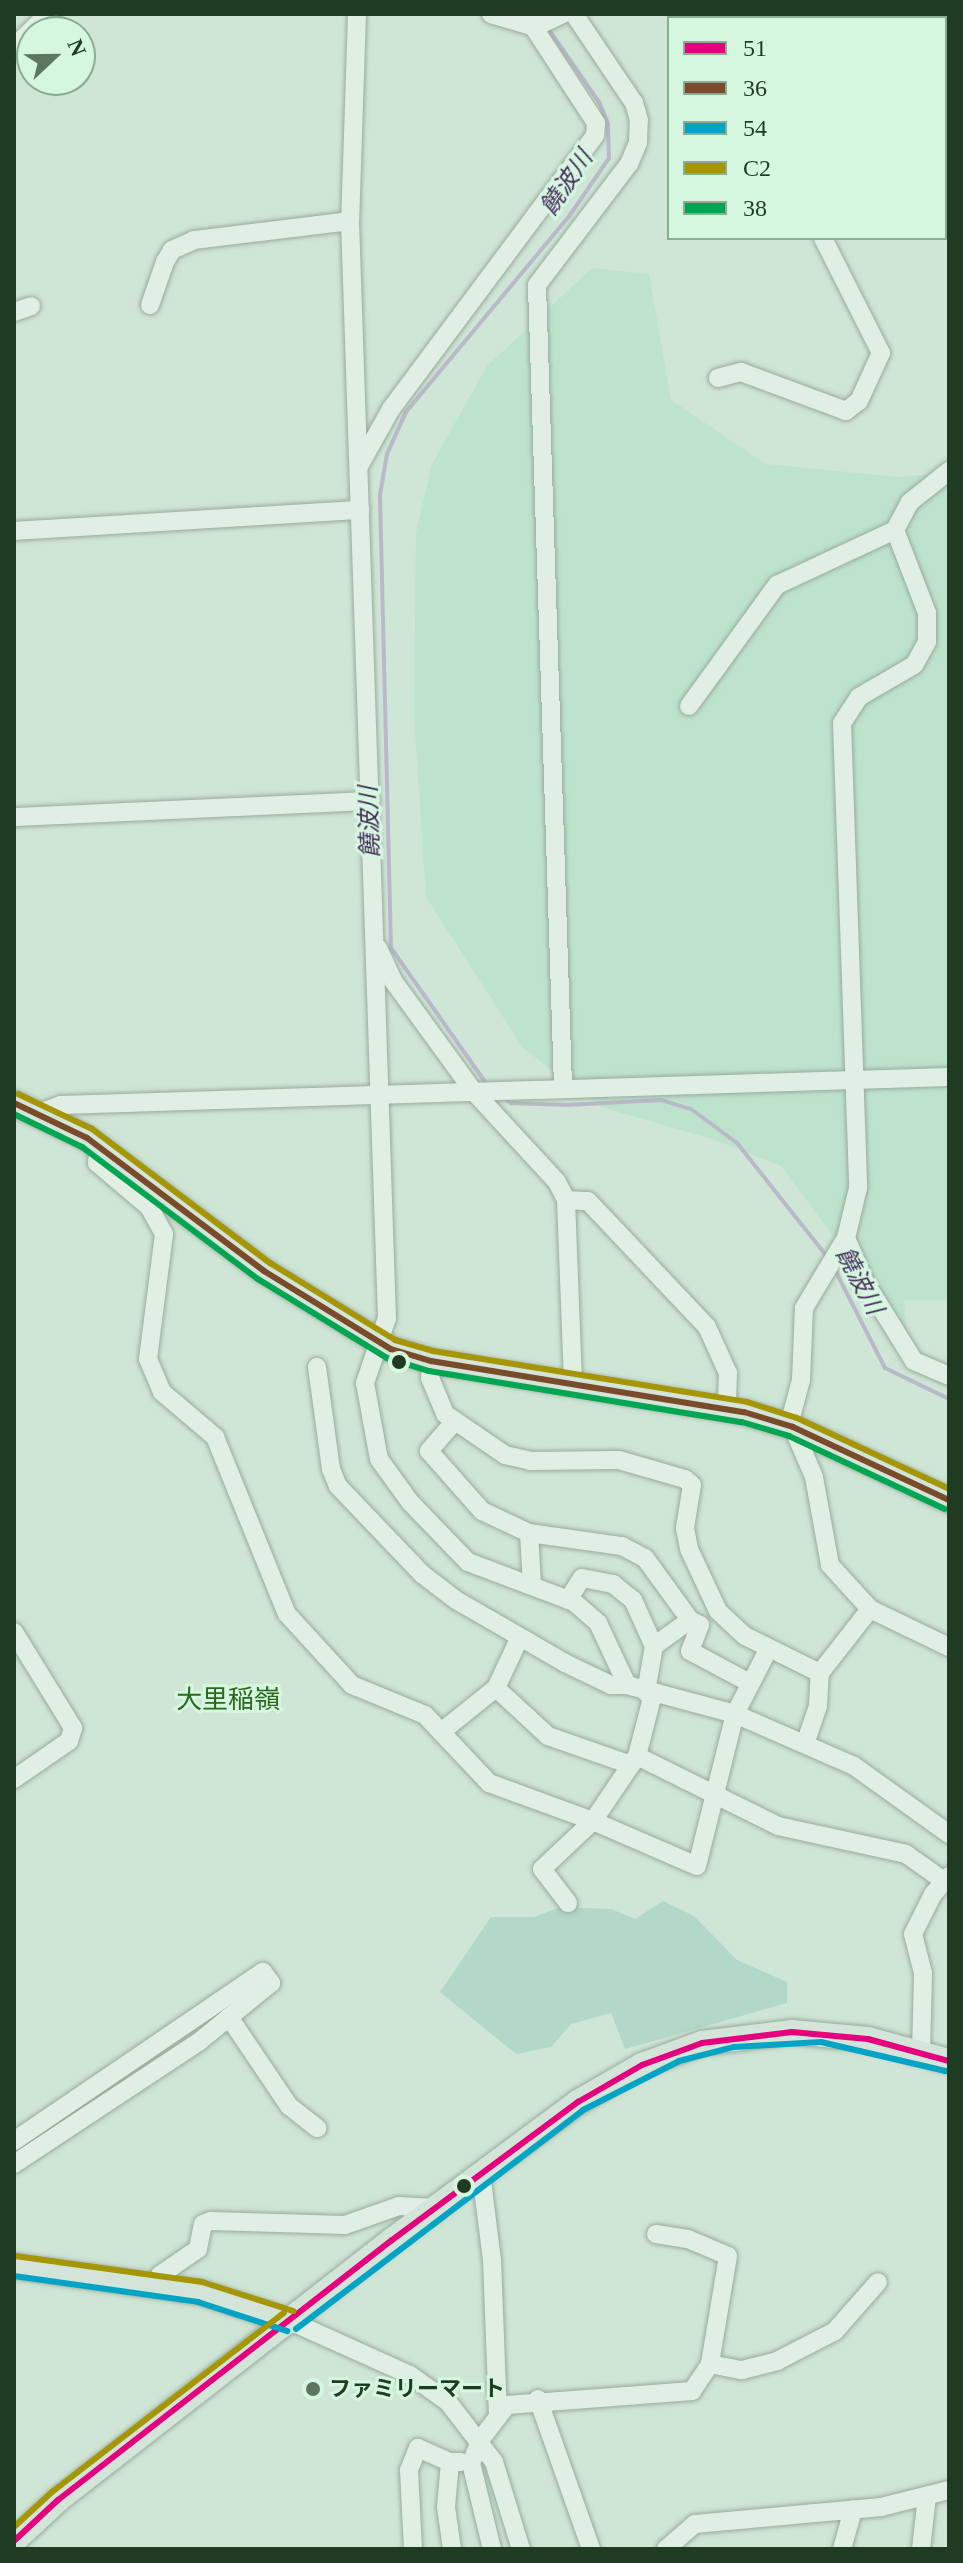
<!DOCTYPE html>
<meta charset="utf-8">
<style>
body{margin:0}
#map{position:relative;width:963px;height:2563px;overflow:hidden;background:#cfe5d6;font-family:"Times New Roman","Noto Sans JP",serif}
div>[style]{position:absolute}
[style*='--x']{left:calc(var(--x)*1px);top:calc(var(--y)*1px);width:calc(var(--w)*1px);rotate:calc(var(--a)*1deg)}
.farmland>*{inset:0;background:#bee3cd}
.green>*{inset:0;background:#b1d8c9}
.stream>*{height:4px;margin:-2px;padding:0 2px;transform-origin:2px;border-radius:2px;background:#b9bac9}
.roads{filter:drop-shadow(0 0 2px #98ab9c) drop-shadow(0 0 2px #98ab9c)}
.minor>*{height:18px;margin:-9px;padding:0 9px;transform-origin:9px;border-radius:9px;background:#e1eee4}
.major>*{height:24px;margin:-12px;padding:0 12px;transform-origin:12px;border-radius:12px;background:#d2e5d8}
.bus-1>*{height:6px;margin:-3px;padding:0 3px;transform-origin:3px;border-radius:3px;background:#e5007d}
.bus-2>*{height:6px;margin:-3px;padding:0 3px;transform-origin:3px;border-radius:3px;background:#7a4b2a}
.bus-3>*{height:6px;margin:-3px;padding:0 3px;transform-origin:3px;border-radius:3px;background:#02a4c5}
.bus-4>*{height:6px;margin:-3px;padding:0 3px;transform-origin:3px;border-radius:3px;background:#a69604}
.bus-5>*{height:6px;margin:-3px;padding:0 3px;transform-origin:3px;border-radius:3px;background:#00a651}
.dots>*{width:22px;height:22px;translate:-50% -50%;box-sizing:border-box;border:4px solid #d5f6df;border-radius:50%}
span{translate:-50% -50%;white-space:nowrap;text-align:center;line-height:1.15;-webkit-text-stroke:6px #d5f6df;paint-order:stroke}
.poi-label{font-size:22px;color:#1f3b21;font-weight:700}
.left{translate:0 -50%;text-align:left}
.water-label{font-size:24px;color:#462e5b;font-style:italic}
.quarter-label{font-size:26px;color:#2c681d}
.frame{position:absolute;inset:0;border:16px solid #1f3b21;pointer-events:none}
.legend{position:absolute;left:667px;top:16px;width:280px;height:224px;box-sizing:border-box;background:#d5f6df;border:2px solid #8cab93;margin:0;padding:10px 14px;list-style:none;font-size:24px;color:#1f3b21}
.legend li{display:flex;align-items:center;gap:16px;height:40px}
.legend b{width:40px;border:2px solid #8cab93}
.north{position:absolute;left:16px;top:16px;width:80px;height:80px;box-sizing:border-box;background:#d5f6df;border:2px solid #8cab93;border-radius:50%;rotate:68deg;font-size:22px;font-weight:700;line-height:32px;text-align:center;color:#1f3b21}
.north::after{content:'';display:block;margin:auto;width:28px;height:36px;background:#5d7660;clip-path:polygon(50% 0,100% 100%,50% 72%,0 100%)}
</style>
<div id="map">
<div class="farmland">
<i style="clip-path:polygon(592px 268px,649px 274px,671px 400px,766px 464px,898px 477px,949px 473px,949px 1300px,904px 1300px,906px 1333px,781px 1166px,712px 1139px,601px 1107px,523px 1048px,426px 897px,414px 716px,416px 533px,432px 464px,487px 366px)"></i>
</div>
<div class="green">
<i style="clip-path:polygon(663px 1901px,694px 1916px,737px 1960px,787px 1982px,787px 2003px,625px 2049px,611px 2013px,571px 2024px,551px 2047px,516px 2054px,440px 1992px,491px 1917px,534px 1917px,561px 1907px,611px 1909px,635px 1919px)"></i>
</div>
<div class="stream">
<i style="--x:488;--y:1086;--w:169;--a:-125.1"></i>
<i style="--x:391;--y:948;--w:453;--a:-91.4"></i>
<i style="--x:380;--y:495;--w:42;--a:-80.3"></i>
<i style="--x:387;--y:454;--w:46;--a:-65.7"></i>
<i style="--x:406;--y:412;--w:256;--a:-50.2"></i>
<i style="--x:570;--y:215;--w:69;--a:-55.6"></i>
<i style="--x:609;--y:158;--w:34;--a:-92"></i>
<i style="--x:608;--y:124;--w:24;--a:-112"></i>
<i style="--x:599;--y:102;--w:91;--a:-124.7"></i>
<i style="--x:504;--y:1098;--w:9;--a:36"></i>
<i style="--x:511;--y:1103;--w:56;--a:2"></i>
<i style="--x:567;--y:1105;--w:94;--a:-3"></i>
<i style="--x:661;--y:1100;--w:31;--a:17"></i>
<i style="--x:691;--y:1109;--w:57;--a:36.5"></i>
<i style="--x:737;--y:1143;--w:148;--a:51.6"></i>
<i style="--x:835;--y:1270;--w:110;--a:63"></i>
<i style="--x:885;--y:1368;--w:71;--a:25.8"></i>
</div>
<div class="roads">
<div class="minor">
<i style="--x:357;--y:14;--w:207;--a:91.9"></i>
<i style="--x:350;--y:221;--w:1098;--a:88.07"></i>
<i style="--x:387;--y:1318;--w:69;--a:108.7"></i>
<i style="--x:365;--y:1383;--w:77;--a:79.6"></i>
<i style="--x:379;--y:1459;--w:53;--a:54.2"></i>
<i style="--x:410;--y:1502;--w:83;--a:46"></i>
<i style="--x:468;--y:1562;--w:113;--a:20.7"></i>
<i style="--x:574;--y:1602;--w:32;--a:41"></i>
<i style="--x:598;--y:1623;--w:68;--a:64.9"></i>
<i style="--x:627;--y:1685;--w:112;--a:15"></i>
<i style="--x:735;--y:1714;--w:130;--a:23.6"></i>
<i style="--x:854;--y:1766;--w:117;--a:35.6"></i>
<i style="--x:491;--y:14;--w:46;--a:16.5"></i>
<i style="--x:535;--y:27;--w:31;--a:-25"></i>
<i style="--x:709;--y:14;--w:4;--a:63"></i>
<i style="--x:14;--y:47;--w:47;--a:-44.1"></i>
<i style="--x:945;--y:154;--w:5;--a:37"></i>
<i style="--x:150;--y:305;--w:46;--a:-70.8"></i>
<i style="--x:165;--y:262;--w:14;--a:-60"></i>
<i style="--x:172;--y:250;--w:24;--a:-24"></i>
<i style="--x:194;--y:240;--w:157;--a:-6.9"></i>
<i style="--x:14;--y:312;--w:18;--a:-19"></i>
<i style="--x:718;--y:378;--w:24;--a:-15"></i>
<i style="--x:741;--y:372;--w:112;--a:20.4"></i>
<i style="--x:846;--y:411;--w:16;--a:-38"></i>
<i style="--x:859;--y:401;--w:53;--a:-65.4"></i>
<i style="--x:881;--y:353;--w:129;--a:-116.8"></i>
<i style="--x:359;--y:466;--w:65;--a:-60.7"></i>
<i style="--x:391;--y:409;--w:342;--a:-53.3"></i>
<i style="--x:595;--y:135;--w:12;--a:-85"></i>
<i style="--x:596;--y:123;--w:130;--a:-123.1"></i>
<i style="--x:895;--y:530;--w:89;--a:68.9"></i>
<i style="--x:927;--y:613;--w:29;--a:90"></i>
<i style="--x:927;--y:642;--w:26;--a:119"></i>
<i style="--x:914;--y:665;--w:64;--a:149.8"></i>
<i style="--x:859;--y:697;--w:31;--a:123"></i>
<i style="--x:842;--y:723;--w:465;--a:88"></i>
<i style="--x:858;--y:1188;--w:51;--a:103.5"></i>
<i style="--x:846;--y:1238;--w:82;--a:121"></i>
<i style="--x:804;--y:1308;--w:72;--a:92.4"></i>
<i style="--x:801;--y:1380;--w:42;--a:105"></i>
<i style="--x:790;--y:1421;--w:61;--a:66.8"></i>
<i style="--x:814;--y:1477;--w:89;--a:79.7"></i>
<i style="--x:830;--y:1565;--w:59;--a:47.7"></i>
<i style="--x:870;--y:1609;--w:88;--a:25.7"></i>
<i style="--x:14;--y:531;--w:347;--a:-3.5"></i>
<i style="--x:689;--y:706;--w:150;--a:-54"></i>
<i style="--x:777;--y:585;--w:130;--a:-25"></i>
<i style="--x:895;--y:530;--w:32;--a:-62"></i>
<i style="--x:910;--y:502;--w:50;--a:-38.5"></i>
<i style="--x:14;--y:817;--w:357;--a:-2.6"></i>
<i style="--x:378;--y:948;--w:38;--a:65"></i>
<i style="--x:394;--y:982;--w:136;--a:54"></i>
<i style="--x:474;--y:1092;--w:122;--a:47.3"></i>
<i style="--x:557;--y:1182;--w:20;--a:63"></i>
<i style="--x:566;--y:1200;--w:183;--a:87.8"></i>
<i style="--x:563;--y:1086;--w:801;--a:-91.86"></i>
<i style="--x:537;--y:285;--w:152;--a:-52.8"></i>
<i style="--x:629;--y:164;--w:23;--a:-67"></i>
<i style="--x:638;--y:143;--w:23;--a:-88"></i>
<i style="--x:639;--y:120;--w:18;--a:-106"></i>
<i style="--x:634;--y:103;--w:107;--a:-124"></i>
<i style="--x:40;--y:1113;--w:22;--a:-21"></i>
<i style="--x:61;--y:1105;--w:888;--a:-1.81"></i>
<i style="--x:99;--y:1147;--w:16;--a:97"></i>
<i style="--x:97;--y:1163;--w:68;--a:40.2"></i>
<i style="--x:149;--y:1207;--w:31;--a:61"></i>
<i style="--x:164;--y:1234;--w:126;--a:97.3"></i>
<i style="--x:148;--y:1359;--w:36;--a:67"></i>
<i style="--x:162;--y:1392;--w:70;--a:40.3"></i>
<i style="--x:215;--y:1437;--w:191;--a:67.9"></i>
<i style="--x:287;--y:1614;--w:96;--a:47.5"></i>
<i style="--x:352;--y:1685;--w:79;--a:22.3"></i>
<i style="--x:425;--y:1715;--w:93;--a:46.7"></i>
<i style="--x:489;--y:1783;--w:111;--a:20.1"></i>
<i style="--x:593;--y:1821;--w:78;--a:-55.9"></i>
<i style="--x:637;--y:1756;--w:64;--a:-75.5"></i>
<i style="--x:566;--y:1200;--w:22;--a:3"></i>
<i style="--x:588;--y:1201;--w:173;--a:46.6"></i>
<i style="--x:707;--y:1327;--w:51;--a:65.5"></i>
<i style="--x:728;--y:1373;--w:35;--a:92"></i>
<i style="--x:846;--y:1238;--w:48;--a:66.6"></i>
<i style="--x:865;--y:1282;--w:93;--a:58.2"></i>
<i style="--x:914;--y:1361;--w:38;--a:23"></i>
<i style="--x:431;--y:1361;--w:17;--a:93"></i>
<i style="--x:430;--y:1378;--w:39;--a:67"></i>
<i style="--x:445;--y:1414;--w:73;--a:34.3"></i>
<i style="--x:505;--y:1455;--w:26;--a:13"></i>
<i style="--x:530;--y:1461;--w:89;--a:-0.6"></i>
<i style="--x:619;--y:1460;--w:69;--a:16.1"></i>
<i style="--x:685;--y:1479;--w:9;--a:41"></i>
<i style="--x:692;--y:1485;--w:44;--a:99.2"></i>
<i style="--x:685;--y:1528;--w:21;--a:79"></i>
<i style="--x:689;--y:1549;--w:68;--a:64.9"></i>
<i style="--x:718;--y:1611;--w:37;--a:43"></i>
<i style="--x:745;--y:1636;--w:84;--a:26.3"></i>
<i style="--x:317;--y:1367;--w:103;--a:82.2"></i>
<i style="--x:331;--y:1469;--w:18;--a:68"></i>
<i style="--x:338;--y:1486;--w:122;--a:46.3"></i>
<i style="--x:422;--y:1574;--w:43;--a:37.4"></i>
<i style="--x:456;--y:1600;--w:126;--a:30"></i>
<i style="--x:565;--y:1663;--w:51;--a:25.6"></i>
<i style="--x:611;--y:1685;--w:16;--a:0"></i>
<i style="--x:455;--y:1421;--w:40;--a:131"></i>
<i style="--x:429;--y:1451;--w:80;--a:48.5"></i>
<i style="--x:482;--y:1511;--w:52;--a:25.1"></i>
<i style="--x:529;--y:1533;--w:52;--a:86.7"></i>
<i style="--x:529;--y:1533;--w:94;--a:8"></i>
<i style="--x:622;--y:1546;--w:26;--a:28"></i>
<i style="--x:645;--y:1558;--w:77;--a:54"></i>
<i style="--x:568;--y:1600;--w:26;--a:-58"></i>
<i style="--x:582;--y:1578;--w:32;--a:11"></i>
<i style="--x:613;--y:1584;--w:26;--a:39"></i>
<i style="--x:633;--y:1600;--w:51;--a:65.5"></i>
<i style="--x:654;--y:1646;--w:47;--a:99.9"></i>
<i style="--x:700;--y:1625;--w:28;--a:111"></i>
<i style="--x:690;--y:1651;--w:66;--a:28.1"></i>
<i style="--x:14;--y:1632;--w:113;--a:58.4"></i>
<i style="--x:73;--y:1728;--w:14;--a:107"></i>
<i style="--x:69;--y:1741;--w:67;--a:145.4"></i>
<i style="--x:654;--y:1646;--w:44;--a:-35.8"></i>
<i style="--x:690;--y:1620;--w:11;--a:27"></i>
<i style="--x:496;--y:1688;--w:71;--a:42.7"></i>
<i style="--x:548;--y:1736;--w:88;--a:19.3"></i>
<i style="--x:441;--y:1732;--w:70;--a:-38.7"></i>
<i style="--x:496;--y:1688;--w:56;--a:-64.8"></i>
<i style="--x:805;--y:1744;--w:40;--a:-71.1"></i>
<i style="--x:818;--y:1706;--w:33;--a:-87"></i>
<i style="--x:820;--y:1673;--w:81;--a:-52"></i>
<i style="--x:637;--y:1756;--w:157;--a:26.4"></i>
<i style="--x:778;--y:1826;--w:131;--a:12.3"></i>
<i style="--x:906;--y:1854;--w:47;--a:35.4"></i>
<i style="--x:568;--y:1903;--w:43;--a:-127.4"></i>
<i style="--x:542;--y:1869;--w:70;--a:-43.3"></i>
<i style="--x:593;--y:1821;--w:113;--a:23.4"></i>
<i style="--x:697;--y:1866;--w:157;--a:-76"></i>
<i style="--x:735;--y:1714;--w:74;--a:-62.7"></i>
<i style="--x:229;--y:2017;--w:107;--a:56"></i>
<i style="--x:289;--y:2106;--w:36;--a:38"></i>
<i style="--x:921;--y:2052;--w:79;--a:-88.5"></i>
<i style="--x:923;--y:1973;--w:40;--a:-104.4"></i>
<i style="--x:913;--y:1934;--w:45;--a:-63.4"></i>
<i style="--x:933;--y:1894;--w:24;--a:-48"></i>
<i style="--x:14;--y:2141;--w:301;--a:-34.2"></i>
<i style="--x:263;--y:1972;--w:14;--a:54"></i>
<i style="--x:271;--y:1983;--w:92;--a:140.8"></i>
<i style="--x:200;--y:2041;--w:223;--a:146.5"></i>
<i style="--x:481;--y:2173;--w:88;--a:82.8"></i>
<i style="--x:492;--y:2260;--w:157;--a:87.8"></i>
<i style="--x:656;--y:2234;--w:32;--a:9"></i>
<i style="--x:688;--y:2239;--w:43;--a:23"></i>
<i style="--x:728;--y:2256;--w:109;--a:99.5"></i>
<i style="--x:158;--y:2285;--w:10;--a:-79"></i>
<i style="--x:160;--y:2275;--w:46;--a:-34.4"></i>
<i style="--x:198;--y:2249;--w:25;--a:-79"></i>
<i style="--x:203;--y:2224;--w:9;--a:-21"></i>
<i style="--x:211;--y:2221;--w:134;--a:1.7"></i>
<i style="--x:345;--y:2225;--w:57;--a:-19.4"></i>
<i style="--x:399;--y:2206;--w:36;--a:3"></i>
<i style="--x:290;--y:2321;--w:132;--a:24.2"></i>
<i style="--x:410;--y:2375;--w:47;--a:35.4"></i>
<i style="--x:448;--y:2402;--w:76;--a:52.5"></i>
<i style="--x:494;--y:2462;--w:91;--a:72.8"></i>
<i style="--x:538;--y:2399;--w:159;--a:70.5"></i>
<i style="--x:413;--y:2549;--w:79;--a:-92.9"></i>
<i style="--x:409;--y:2470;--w:24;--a:-68"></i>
<i style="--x:418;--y:2448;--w:35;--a:24"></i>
<i style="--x:452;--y:2549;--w:42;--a:-98.1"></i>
<i style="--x:446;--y:2507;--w:45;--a:-84.9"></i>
<i style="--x:450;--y:2462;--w:11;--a:0"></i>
<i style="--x:492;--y:2549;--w:89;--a:-103.7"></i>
<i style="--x:471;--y:2463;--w:26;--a:-67"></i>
<i style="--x:481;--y:2439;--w:43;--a:-52.6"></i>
<i style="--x:507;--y:2405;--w:186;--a:-4.3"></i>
<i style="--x:692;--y:2391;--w:32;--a:-56"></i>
<i style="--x:710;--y:2364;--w:33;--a:11"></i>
<i style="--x:742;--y:2370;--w:36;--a:-14"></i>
<i style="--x:777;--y:2361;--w:65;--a:-27.3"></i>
<i style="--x:835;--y:2331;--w:65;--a:-48.7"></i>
<i style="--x:666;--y:2549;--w:38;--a:-41"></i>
<i style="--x:695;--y:2524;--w:187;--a:-5.2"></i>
<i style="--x:881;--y:2507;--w:70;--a:-14"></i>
<i style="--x:842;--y:2549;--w:41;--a:-74.2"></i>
<i style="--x:921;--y:2549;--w:53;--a:-83.5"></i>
</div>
<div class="major">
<i style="--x:14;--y:1103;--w:81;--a:25.6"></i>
<i style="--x:87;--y:1138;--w:221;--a:36.9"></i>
<i style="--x:264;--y:1271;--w:149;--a:31.6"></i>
<i style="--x:391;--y:1349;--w:42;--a:16.7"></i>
<i style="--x:431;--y:1361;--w:317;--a:9.3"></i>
<i style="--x:744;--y:1412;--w:51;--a:17"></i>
<i style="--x:793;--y:1427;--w:172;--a:25.1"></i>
<i style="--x:14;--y:2266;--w:188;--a:8"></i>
<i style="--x:200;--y:2292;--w:95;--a:17.9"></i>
<i style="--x:14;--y:2541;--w:60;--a:-43"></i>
<i style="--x:58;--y:2500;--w:423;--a:-37.9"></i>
<i style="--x:392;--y:2240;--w:232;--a:-36.6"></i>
<i style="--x:578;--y:2102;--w:74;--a:-30"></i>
<i style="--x:642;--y:2065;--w:64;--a:-20.1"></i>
<i style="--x:702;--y:2043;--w:91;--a:-7"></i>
<i style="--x:792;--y:2032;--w:76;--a:5.3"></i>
<i style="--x:868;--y:2039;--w:84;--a:15.2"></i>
</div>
</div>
<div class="bus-1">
<i style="--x:14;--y:2541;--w:60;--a:-43"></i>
<i style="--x:58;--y:2500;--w:423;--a:-37.9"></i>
<i style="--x:392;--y:2240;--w:232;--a:-36.6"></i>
<i style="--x:578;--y:2102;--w:74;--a:-30"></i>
<i style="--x:642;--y:2065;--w:64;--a:-20.1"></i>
<i style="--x:702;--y:2043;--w:91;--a:-7"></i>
<i style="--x:792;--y:2032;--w:76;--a:5.3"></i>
<i style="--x:868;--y:2039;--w:84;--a:15.2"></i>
</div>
<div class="bus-2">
<i style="--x:14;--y:1103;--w:81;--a:25.6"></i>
<i style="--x:87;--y:1138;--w:221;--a:36.9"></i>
<i style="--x:264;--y:1271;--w:149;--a:31.6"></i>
<i style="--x:391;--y:1349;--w:42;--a:16.7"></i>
<i style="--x:431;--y:1361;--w:317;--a:9.3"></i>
<i style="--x:744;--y:1412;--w:51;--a:17"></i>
<i style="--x:793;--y:1427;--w:172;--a:25.1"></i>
</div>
<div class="bus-3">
<i style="--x:14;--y:2276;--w:186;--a:8"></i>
<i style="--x:198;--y:2302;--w:94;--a:18"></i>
<i style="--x:296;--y:2329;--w:361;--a:-37.3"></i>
<i style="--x:583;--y:2110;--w:108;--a:-27"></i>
<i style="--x:679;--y:2061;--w:57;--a:-14.3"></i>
<i style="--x:734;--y:2047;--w:87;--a:-3.3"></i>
<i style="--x:821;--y:2042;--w:128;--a:13.1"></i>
</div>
<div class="bus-4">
<i style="--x:18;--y:1094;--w:82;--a:25.3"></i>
<i style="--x:92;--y:1129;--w:223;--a:37"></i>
<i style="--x:270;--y:1263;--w:147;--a:31.6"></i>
<i style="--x:395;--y:1340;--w:40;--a:16"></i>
<i style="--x:433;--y:1351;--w:318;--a:9.2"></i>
<i style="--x:747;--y:1402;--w:52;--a:17.7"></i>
<i style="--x:797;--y:1418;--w:168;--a:25"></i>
<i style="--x:15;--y:2256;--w:189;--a:7.9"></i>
<i style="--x:202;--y:2282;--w:96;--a:17.7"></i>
<i style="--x:14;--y:2527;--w:52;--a:-42.6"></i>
<i style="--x:52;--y:2492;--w:293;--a:-37.7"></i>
</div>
<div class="bus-5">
<i style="--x:14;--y:1114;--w:76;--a:25.9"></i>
<i style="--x:82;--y:1147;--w:220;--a:36.9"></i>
<i style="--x:258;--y:1279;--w:151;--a:31.5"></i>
<i style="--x:387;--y:1358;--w:44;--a:17.2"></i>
<i style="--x:429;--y:1371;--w:317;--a:9.3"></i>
<i style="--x:742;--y:1422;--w:49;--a:16.6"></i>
<i style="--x:789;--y:1436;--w:172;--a:25.1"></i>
</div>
<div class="dots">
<i style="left:399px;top:1362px;background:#1f3b21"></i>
<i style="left:464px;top:2186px;background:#1f3b21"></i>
<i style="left:313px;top:2389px;background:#5d7660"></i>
</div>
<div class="poi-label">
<span class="left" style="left:329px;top:2389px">ファミリーマート</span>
</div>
<div class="water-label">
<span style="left:567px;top:183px;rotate:-56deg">饒波川</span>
<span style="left:370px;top:822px;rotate:-92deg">饒波川</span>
<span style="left:859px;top:1281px;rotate:62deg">饒波川</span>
</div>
<div class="quarter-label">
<span style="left:228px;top:1700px">大里稲嶺</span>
</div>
<div class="frame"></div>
<ul class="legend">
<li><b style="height:10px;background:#e5007d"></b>51</li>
<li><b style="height:10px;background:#7a4b2a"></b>36</li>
<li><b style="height:10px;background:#02a4c5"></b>54</li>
<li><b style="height:10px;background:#a69604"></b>C2</li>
<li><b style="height:10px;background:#00a651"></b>38</li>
</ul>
<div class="north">N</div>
</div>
